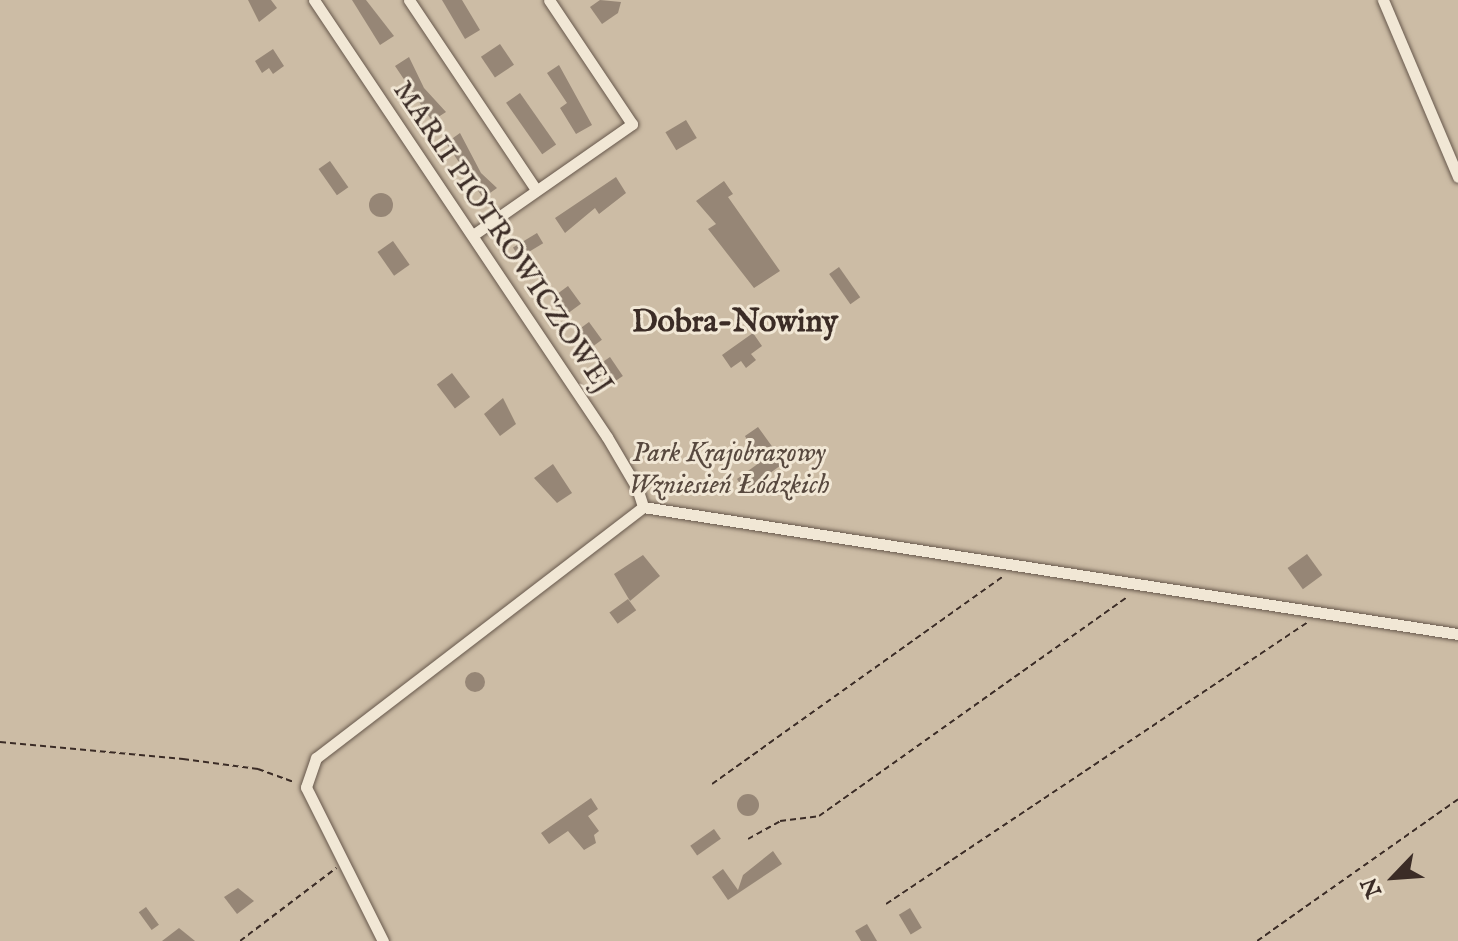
<!DOCTYPE html>
<meta charset="utf-8">
<style>
body{margin:0}
#map{position:relative;width:1458px;height:941px;overflow:hidden;background:#eadabf;font-family:"IM FELL English",serif}
div>[style]{position:absolute}
[style*='--x']{left:calc(var(--x)*1px);top:calc(var(--y)*1px);width:calc(var(--w)*1px);rotate:calc(var(--a)*1deg)}
.green>*{inset:0;background:#ccbca5;transform-origin:0 0}
.building>*{inset:0;background:#968676;transform-origin:0 0}
.round{border-radius:50%}
.path>*{height:2px;margin-top:-1px;transform-origin:0;background:repeating-linear-gradient(90deg,#3b2c26 0 6px,transparent 0 10px)}
.roads{filter:drop-shadow(0 0 2px #67584c) drop-shadow(0 0 2px #67584c)}
.street>*{height:11px;margin:-5.5px;padding:0 5.5px;transform-origin:5.5px;border-radius:5.5px;background:#f1e7d5}
span{translate:-50% -50%;white-space:nowrap;text-align:center;line-height:1.15;-webkit-text-stroke:6px #f1e7d5;paint-order:stroke}
.street-label{font-size:28px;color:#3b2c26}
.park-label{font-size:28px;color:#58493f;font-style:italic}
.quarter-label{font-size:32px;color:#3b2c26;font-weight:700}
.north{position:absolute;left:1354px;top:837px;width:80px;height:80px;-webkit-text-stroke:6px #f1e7d5;paint-order:stroke;rotate:245deg;font-size:22px;font-weight:700;line-height:32px;text-align:center;color:#3b2c26}
.north::after{content:'';display:block;margin:auto;width:28px;height:36px;background:#3b2c26;clip-path:polygon(50% 0,100% 100%,50% 72%,0 100%)}
</style>
<div id="map">
<div class="green">
<i style="left:0;top:0;width:1458px;height:941px"></i>
</div>
<div class="building">
<i style="clip-path:polygon(248px 0,271px 0,277px 8px,259px 22px)"></i>
<i style="clip-path:polygon(352px 0,366px 0,394px 36px,380px 45px)"></i>
<i style="clip-path:polygon(442px 0,462px 0,480px 30px,465px 39px)"></i>
<i style="clip-path:polygon(600px 0,621px 2px,618px 13px,602px 24px,590px 7px)"></i>
<i style="left:500px;top:44px;width:25px;height:23px;rotate:56deg"></i>
<i style="clip-path:polygon(273px 49px,284px 66px,273px 74px,269px 68px,262px 73px,255px 61px)"></i>
<i style="clip-path:polygon(409px 57px,424px 88px,446px 112px,432px 121px,395px 66px)"></i>
<i style="clip-path:polygon(559px 65px,592px 125px,576px 134px,560px 108px,567px 103px,547px 73px)"></i>
<i style="left:520px;top:93px;width:63px;height:17px;rotate:55deg"></i>
<i style="left:686px;top:120px;width:21px;height:24px;rotate:59deg"></i>
<i style="clip-path:polygon(460px 133px,481px 173px,497px 188px,483px 198px,446px 143px)"></i>
<i style="left:330px;top:161px;width:32px;height:14px;rotate:55deg"></i>
<i style="clip-path:polygon(616px 177px,626px 193px,599px 214px,595px 208px,565px 233px,555px 218px)"></i>
<i style="clip-path:polygon(724px 181px,733px 194px,728px 197px,780px 271px,754px 288px,708px 229px,716px 224px,696px 201px)"></i>
<i class="round" style="left:369px;top:193px;width:24px;height:24px"></i>
<i style="left:537px;top:233px;width:12px;height:28px;rotate:59deg"></i>
<i style="left:393px;top:241px;width:29px;height:19px;rotate:55deg"></i>
<i style="left:839px;top:267px;width:37px;height:12px;rotate:55deg"></i>
<i style="left:568px;top:286px;width:22px;height:16px;rotate:54deg"></i>
<i style="left:589px;top:322px;width:22px;height:16px;rotate:54deg"></i>
<i style="clip-path:polygon(753px 333px,762px 346px,751px 354px,756px 360px,746px 368px,741px 361px,731px 368px,722px 355px)"></i>
<i style="left:610px;top:357px;width:23px;height:17px;rotate:56deg"></i>
<i style="left:452px;top:373px;width:30px;height:19px;rotate:53deg"></i>
<i style="clip-path:polygon(503px 398px,516px 424px,500px 436px,484px 414px)"></i>
<i style="clip-path:polygon(758px 427px,784px 463px,745px 491px,737px 479px,759px 463px,745px 436px)"></i>
<i style="clip-path:polygon(553px 464px,572px 493px,557px 503px,534px 478px)"></i>
<i style="left:1307px;top:554px;width:26px;height:24px;rotate:54deg"></i>
<i style="clip-path:polygon(643px 555px,660px 576px,630px 601px,614px 574px)"></i>
<i style="left:628px;top:599px;width:14px;height:23px;rotate:54deg"></i>
<i class="round" style="left:465px;top:672px;width:20px;height:20px"></i>
<i class="round" style="left:737px;top:794px;width:22px;height:22px"></i>
<i style="clip-path:polygon(591px 798px,598px 809px,588px 816px,599px 831px,594px 835px,596px 843px,584px 850px,568px 831px,549px 844px,541px 833px)"></i>
<i style="left:714px;top:829px;width:12px;height:29px;rotate:55deg"></i>
<i style="clip-path:polygon(773px 851px,782px 864px,728px 900px,712px 877px,723px 869px,738px 890px,743px 875px)"></i>
<i style="clip-path:polygon(238px 888px,254px 901px,237px 914px,224px 897px)"></i>
<i style="left:146px;top:907px;width:22px;height:9px;rotate:54deg"></i>
<i style="left:910px;top:908px;width:23px;height:13px;rotate:59deg"></i>
<i style="clip-path:polygon(867px 924px,877px 941px,861px 941px,855px 931px)"></i>
<i style="clip-path:polygon(179px 928px,195px 941px,162px 941px)"></i>
</div>
<div class="path">
<i style="--x:0;--y:742;--w:184;--a:5.3"></i>
<i style="--x:183;--y:759;--w:76;--a:7.6"></i>
<i style="--x:258;--y:769;--w:38;--a:20"></i>
<i style="--x:712;--y:784;--w:359;--a:-35.5"></i>
<i style="--x:748;--y:839;--w:37;--a:-29"></i>
<i style="--x:780;--y:821;--w:39;--a:-7"></i>
<i style="--x:819;--y:816;--w:379;--a:-35.4"></i>
<i style="--x:886;--y:904;--w:508;--a:-33.75"></i>
<i style="--x:240;--y:941;--w:121;--a:-37.2"></i>
<i style="--x:1257;--y:941;--w:246;--a:-35.2"></i>
</div>
<div class="roads">
<div class="street">
<i style="--x:314;--y:0;--w:526;--a:56.16"></i>
<i style="--x:607;--y:437;--w:59;--a:59.5"></i>
<i style="--x:637;--y:488;--w:20;--a:72"></i>
<i style="--x:409;--y:0;--w:226;--a:56.2"></i>
<i style="--x:1383;--y:0;--w:192;--a:67"></i>
<i style="--x:473;--y:235;--w:194;--a:-34.9"></i>
<i style="--x:632;--y:124;--w:149;--a:-123.8"></i>
<i style="--x:643;--y:507;--w:825;--a:8.86"></i>
<i style="--x:383;--y:941;--w:172;--a:-116.6"></i>
<i style="--x:306;--y:787;--w:31;--a:-71"></i>
<i style="--x:316;--y:758;--w:412;--a:-37.5"></i>
</div>
</div>
<div class="street-label">
<span style="left:502px;top:238px;rotate:56deg">MARII PIOTROWICZOWEJ</span>
</div>
<div class="park-label">
<span style="left:729px;top:470px">Park Krajobrazowy<br>Wzniesień Łódzkich</span>
</div>
<div class="quarter-label">
<span style="left:735px;top:323px">Dobra-Nowiny</span>
</div>
<div class="north">N</div>
</div>
